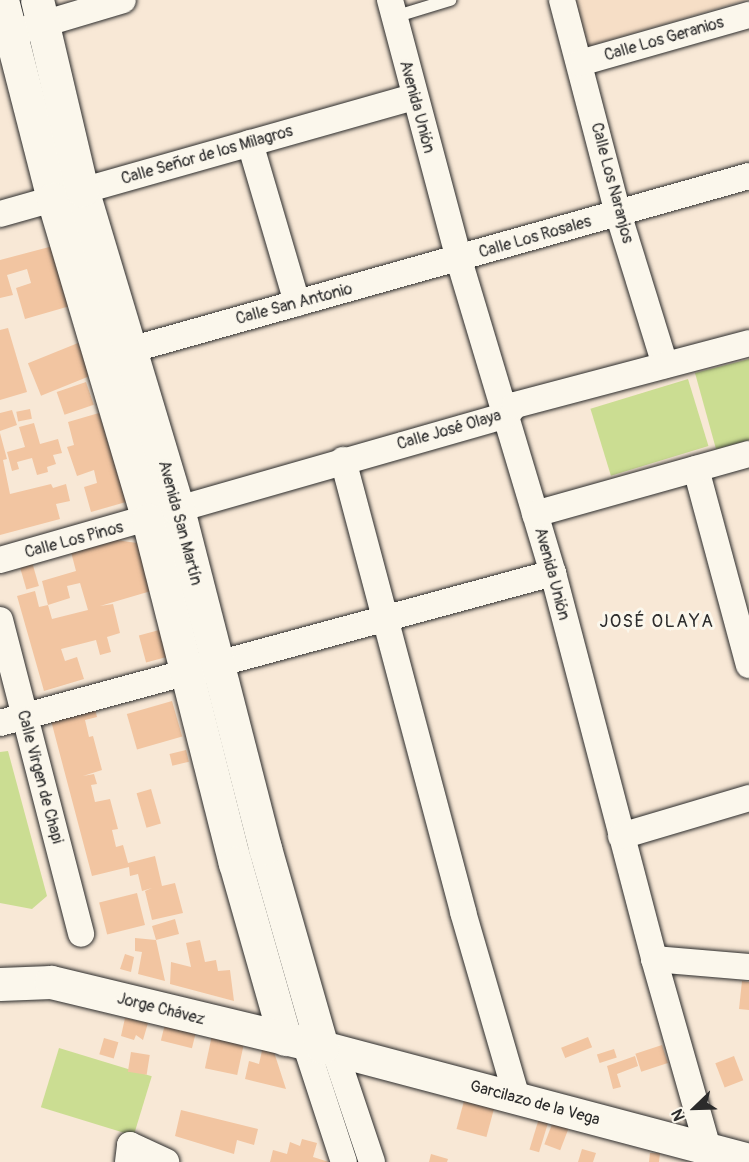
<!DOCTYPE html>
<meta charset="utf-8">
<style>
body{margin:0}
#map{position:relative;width:749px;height:1162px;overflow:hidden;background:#f8e8d6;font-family:Pangolin,sans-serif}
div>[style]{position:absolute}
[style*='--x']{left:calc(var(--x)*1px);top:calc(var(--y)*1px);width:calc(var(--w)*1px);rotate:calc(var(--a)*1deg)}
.built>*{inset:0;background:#f6dec6}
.green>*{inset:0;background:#cbdd92;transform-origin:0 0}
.building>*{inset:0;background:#f2c5a1;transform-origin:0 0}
.roads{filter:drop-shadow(0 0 2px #2b2b2b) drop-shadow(0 0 2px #2b2b2b)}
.service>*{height:12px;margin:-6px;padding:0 6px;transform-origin:6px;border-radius:6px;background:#fbf7ec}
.minor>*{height:26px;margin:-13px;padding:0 13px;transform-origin:13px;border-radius:13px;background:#fbf7ec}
.tertiary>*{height:32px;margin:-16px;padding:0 16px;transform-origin:16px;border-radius:16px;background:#fbf7ec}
.secondary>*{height:33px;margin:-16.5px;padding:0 16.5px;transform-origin:16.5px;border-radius:16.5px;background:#fbf7ec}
span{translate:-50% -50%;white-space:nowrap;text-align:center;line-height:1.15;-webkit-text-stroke:6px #fbf7ec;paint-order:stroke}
.street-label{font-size:16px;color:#2b2b2b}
.neighbourhood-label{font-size:18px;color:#2b2b2b;letter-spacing:1.5px}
.north{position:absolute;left:665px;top:1078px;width:60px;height:60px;-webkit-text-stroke:4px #fbf7ec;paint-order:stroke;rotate:247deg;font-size:16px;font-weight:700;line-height:24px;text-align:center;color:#2b2b2b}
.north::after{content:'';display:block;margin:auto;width:21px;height:27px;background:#2b2b2b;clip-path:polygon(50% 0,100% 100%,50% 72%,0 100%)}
</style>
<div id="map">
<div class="built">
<i style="clip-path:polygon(573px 0,746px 0,586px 47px)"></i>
</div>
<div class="green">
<i style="clip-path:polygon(749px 359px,749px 440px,716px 449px,695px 373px)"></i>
<i style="left:688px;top:379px;width:70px;height:102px;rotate:73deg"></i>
<i style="clip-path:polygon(8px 751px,47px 896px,32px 909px,0 903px,0 752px)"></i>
<i style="left:59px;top:1048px;width:97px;height:62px;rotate:17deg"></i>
</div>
<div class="building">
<i style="clip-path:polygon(53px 246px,70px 306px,25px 319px,16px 288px,31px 283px,27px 269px,7px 275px,13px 295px,0 298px,0 260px)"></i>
<i style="clip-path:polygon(8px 328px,27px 392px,0 400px,0 330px)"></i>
<i style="left:78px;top:343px;width:35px;height:54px;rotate:68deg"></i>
<i style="left:86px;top:382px;width:24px;height:31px;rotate:71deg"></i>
<i style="left:30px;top:409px;width:10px;height:14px;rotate:79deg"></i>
<i style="clip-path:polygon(12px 410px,17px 425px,0 431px,0 413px)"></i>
<i style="clip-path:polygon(99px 413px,126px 502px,91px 512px,84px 487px,97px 483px,94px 470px,77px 476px,67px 447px,74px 445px,68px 422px)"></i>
<i style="clip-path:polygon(34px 423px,40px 444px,58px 439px,62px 453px,53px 455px,56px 464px,47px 467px,48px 472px,37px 475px,32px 458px,17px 462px,19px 469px,12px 471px,7px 452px,25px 447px,19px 427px)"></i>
<i style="clip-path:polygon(0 433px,7px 459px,3px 460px,10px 494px,51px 484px,53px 488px,66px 484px,70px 501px,56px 504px,60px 519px,0 535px)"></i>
<i style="clip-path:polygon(evenodd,116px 540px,137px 543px,151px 591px,100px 606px,113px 604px,120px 633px,107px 637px,111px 652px,100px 655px,96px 640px,61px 649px,65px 661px,77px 657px,84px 679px,44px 691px,17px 596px,35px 591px,39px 607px,48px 605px,42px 581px,76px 571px,71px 552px,116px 540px,80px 583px,88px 610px,52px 619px,48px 605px,70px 598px,67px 586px,80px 583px)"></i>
<i style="left:32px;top:562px;width:25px;height:13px;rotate:74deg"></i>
<i style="left:163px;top:629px;width:28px;height:25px;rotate:75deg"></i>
<i style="clip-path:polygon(93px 701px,97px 717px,85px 720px,89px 737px,93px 736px,102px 770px,83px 776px,94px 774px,97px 784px,91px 785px,95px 802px,110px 799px,118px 829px,112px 830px,116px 847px,123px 845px,128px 863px,155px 856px,162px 886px,175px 883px,183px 913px,152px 920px,145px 891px,152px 888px,142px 891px,138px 874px,130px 876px,129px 867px,92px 876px,49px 713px)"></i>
<i style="left:172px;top:701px;width:37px;height:47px;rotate:74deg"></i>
<i style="left:186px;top:750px;width:12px;height:17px;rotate:76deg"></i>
<i style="left:151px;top:789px;width:36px;height:15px;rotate:74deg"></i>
<i style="left:137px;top:893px;width:33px;height:39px;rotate:76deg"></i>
<i style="clip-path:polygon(175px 919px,179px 934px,156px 940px,165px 981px,138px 974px,142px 952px,135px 951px,135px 938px,156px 940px,152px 926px)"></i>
<i style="clip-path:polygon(200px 940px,205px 962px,216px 960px,218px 971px,230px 970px,234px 1001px,170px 984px,171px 962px,191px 967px,186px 943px)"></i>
<i style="clip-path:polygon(125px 954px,134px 957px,131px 972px,120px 969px)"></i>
<i style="clip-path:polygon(742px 981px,749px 982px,749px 1010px,739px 1009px)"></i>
<i style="clip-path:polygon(125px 1018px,148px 1023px,143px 1040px,136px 1035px,134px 1040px,121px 1036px)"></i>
<i style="left:165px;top:1024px;width:32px;height:17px;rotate:14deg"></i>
<i style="left:212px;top:1035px;width:33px;height:34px;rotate:12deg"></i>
<i style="left:588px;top:1037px;width:11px;height:29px;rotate:68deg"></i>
<i style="left:104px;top:1038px;width:15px;height:17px;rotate:16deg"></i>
<i style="left:662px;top:1045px;width:19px;height:28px;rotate:72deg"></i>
<i style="clip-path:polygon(263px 1046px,273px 1049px,286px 1089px,245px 1079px,249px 1061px,259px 1064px)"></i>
<i style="left:614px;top:1049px;width:9px;height:18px;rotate:72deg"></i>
<i style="left:131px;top:1052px;width:19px;height:20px;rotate:9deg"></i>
<i style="clip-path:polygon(635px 1056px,638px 1066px,617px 1074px,621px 1087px,613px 1089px,607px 1066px)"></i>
<i style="left:734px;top:1056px;width:26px;height:20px;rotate:69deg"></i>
<i style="left:464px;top:1101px;width:31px;height:29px;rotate:15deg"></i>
<i style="clip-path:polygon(181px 1110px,258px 1129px,254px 1145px,237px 1140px,234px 1154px,175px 1136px)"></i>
<i style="left:540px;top:1115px;width:10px;height:36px;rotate:17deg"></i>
<i style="left:554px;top:1119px;width:17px;height:27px;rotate:21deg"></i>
<i style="clip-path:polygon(302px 1139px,317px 1143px,313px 1157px,329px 1162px,270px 1162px,273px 1150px,287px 1154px,290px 1142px,300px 1146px)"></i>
<i style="clip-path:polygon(582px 1149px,596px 1153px,593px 1162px,578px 1162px)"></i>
<i style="clip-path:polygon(650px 1153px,660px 1153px,659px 1162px,649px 1162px)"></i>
<i style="clip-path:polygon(431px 1154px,448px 1159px,447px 1162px,429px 1162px)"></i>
</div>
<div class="roads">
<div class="service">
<i style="--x:394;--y:17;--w:59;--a:-16.9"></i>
</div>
<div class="minor">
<i style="--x:390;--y:0;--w:269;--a:75.1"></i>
<i style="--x:459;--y:260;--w:327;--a:73.3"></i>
<i style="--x:553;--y:573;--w:399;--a:75.3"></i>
<i style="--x:654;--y:959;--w:198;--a:74.1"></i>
<i style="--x:562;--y:0;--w:220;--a:75.3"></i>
<i style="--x:618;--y:213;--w:159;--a:72.8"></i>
<i style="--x:26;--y:29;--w:101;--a:-16.6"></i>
<i style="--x:580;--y:63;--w:176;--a:-15.9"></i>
<i style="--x:250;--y:143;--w:167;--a:73.6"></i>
<i style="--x:0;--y:214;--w:430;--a:-15.8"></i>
<i style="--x:130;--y:350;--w:643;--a:-15.7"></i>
<i style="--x:343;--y:460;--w:468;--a:75.1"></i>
<i style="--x:463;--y:912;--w:194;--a:73.8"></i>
<i style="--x:696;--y:469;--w:203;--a:74.9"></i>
<i style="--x:535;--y:514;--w:222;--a:-15.7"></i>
<i style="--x:0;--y:560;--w:527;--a:-15.96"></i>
<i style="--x:507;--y:415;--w:13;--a:-51"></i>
<i style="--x:515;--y:405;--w:242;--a:-14.8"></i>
<i style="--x:0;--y:620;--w:324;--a:75.5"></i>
<i style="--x:0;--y:723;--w:573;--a:-15.18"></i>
<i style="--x:621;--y:836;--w:134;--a:-16.5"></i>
<i style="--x:654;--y:959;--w:95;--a:4.8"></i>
<i style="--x:305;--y:1043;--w:125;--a:71.9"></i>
<i style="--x:334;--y:1049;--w:119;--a:71.4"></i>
<i style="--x:128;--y:1162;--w:17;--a:-83"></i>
<i style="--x:130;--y:1145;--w:40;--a:25"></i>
</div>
<div class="tertiary">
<i style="--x:322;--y:1047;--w:442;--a:14.8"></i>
</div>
<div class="secondary">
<i style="--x:2;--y:0;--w:205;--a:75.6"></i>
<i style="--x:53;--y:199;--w:335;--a:73.5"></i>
<i style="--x:148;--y:520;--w:354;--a:75.8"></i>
<i style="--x:235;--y:863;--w:183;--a:74.1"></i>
<i style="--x:0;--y:984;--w:51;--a:-2.2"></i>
<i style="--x:51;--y:982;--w:279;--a:13.5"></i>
<i style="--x:322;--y:1047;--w:207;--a:-106"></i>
<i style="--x:265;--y:848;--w:350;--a:-104.4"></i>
<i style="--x:178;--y:509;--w:333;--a:-106.7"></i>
<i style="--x:82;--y:190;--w:195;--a:-103.3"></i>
</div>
</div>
<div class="street-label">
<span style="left:664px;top:39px;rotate:-16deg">Calle Los Geranios</span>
<span style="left:417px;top:107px;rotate:75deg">Avenida Unión</span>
<span style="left:207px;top:155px;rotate:-16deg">Calle Señor de los Milagros</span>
<span style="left:612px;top:183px;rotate:75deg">Calle Los Naranjos</span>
<span style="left:535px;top:237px;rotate:-16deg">Calle Los Rosales</span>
<span style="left:294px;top:304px;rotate:-15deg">Calle San Antonio</span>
<span style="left:449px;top:430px;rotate:-16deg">Calle José Olaya</span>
<span style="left:180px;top:523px;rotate:75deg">Avenida San Martín</span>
<span style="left:74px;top:540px;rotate:-15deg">Calle Los Pinos</span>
<span style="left:552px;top:574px;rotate:75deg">Avenida Unión</span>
<span style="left:40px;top:777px;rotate:75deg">Calle Virgen de Chapi</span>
<span style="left:161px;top:1009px;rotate:14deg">Jorge Chávez</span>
<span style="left:535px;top:1103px;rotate:15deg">Garcilazo de la Vega</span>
</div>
<div class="neighbourhood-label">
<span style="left:657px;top:622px">JOSÉ OLAYA</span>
</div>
<div class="north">N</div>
</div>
